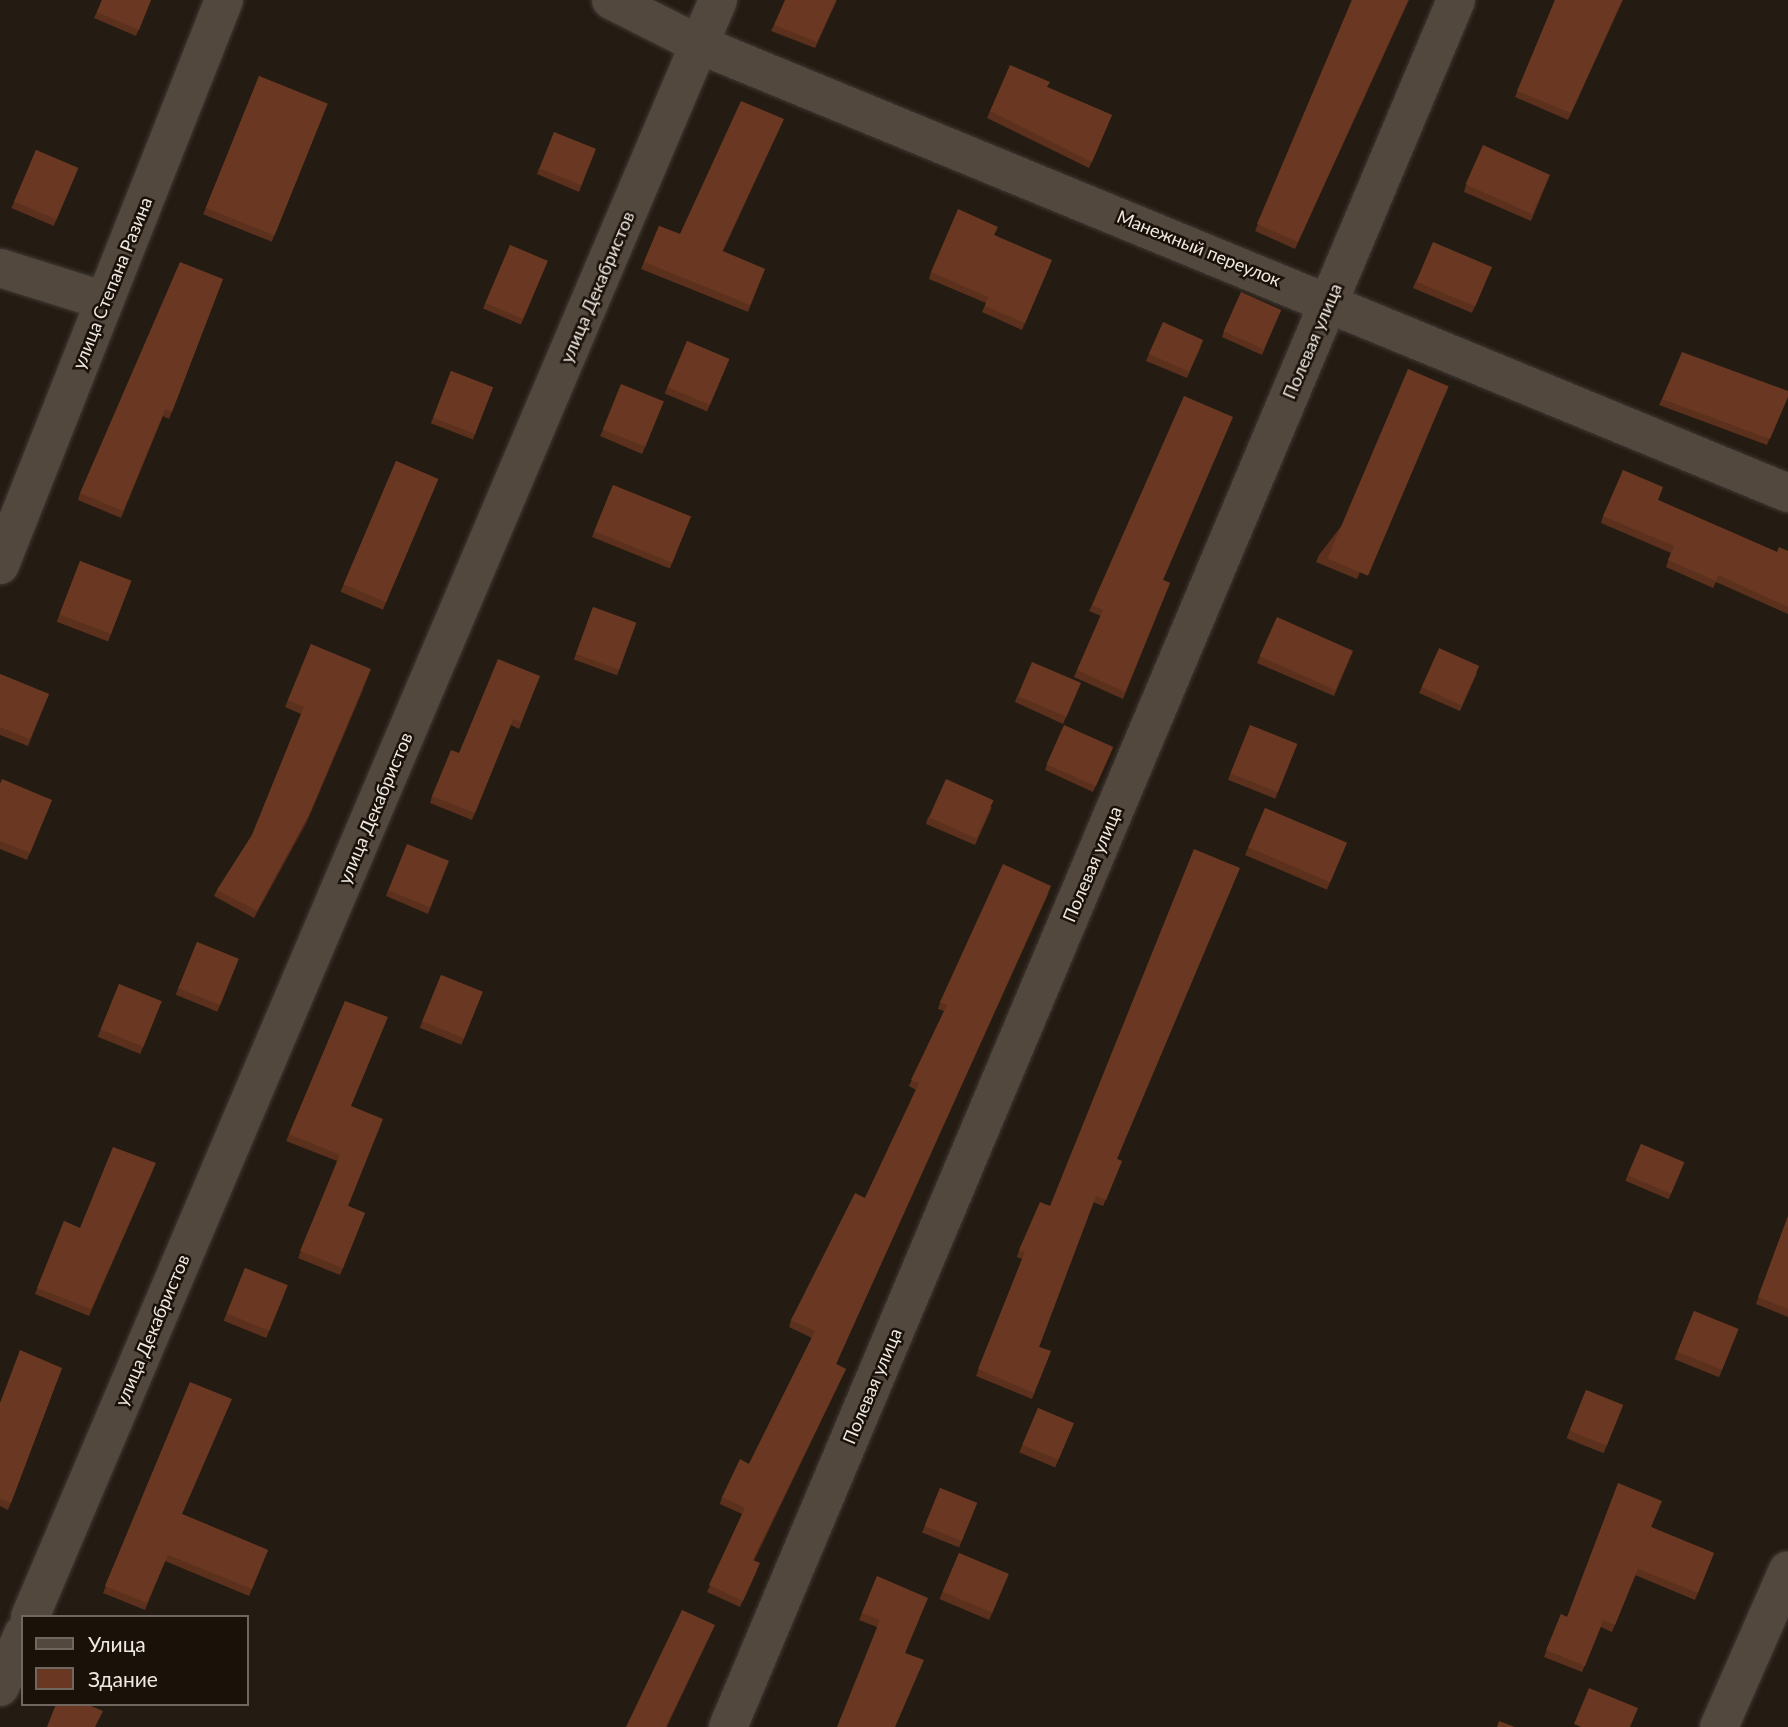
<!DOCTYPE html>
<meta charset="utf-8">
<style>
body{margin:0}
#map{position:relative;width:1788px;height:1727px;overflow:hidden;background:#241b12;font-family:Lato,sans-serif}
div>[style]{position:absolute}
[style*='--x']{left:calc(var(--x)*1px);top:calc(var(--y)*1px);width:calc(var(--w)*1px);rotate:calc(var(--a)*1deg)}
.roads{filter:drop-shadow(0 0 2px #3f3833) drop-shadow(0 0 2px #3f3833)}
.minor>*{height:38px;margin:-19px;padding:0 19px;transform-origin:19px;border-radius:19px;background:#53483e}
.wall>*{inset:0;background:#5b301d;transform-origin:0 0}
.shaded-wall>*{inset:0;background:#4a2718}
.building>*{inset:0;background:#6a3822;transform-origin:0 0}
span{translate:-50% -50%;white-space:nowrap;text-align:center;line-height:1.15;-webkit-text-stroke:5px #1a1109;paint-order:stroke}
.street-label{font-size:18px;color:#efe9e3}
.legend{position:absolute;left:21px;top:1615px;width:228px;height:91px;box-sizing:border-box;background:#1a1109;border:2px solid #6f6760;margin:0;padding:9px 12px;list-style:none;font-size:21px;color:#efe9e3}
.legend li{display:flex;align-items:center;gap:14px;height:35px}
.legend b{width:35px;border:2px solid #6f6760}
</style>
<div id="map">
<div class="roads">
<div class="minor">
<i style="--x:611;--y:0;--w:100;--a:26.8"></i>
<i style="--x:700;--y:45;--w:1177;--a:22.38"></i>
<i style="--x:0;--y:268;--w:110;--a:17.4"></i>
<i style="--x:0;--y:565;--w:608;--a:-68.37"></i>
<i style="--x:30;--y:1617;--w:1757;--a:-66.95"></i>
<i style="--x:0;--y:1687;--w:58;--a:-66.5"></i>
<i style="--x:728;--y:1727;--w:1874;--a:-67.14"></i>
<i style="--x:1719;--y:1727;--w:171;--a:-66.3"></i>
</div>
</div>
<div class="wall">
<i style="clip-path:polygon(102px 0,151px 0,136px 36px,94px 18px)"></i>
<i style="clip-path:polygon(837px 0,815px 48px,771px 31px,774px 25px)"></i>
<i style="clip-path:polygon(1352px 0,1409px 0,1295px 249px,1255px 231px)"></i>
<i style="clip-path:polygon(1555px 0,1623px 0,1568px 120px,1515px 97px)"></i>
<i style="left:259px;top:76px;width:74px;height:149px;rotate:22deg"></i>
<i style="clip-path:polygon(1047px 87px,1112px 115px,1089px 168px,987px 118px,990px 111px)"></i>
<i style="clip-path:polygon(781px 125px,723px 251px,765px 269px,748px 312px,641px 269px,659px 226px,680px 234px)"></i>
<i style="clip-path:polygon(596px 149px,579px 192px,537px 174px,539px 168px)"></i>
<i style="left:36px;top:150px;width:46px;height:63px;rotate:23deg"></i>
<i style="clip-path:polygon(1550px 175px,1531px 221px,1464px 192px,1466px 185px)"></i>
<i style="clip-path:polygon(995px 235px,1049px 267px,1022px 330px,982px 312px,986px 303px,929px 279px,931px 272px)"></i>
<i style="left:510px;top:245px;width:41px;height:69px;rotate:23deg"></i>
<i style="clip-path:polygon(1492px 267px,1472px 313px,1413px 288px,1416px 281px)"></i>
<i style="clip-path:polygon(223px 279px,169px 419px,163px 416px,121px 518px,78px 500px,80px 493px)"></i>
<i style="clip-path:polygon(1281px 310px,1262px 355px,1222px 337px,1224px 331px)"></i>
<i style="left:687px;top:341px;width:46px;height:57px;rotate:23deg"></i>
<i style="clip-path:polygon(1201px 346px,1187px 378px,1146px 361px,1149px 354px)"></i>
<i style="left:451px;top:371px;width:45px;height:56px;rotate:21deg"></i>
<i style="clip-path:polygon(1449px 386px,1357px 579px,1316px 562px,1319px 555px)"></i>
<i style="clip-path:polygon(1788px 391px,1767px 445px,1659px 405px,1662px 399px)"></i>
<i style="clip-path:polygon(664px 401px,642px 454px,600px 436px,603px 430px)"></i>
<i style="left:396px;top:461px;width:46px;height:142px;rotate:23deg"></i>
<i style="left:613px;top:485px;width:84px;height:56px;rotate:22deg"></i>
<i style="clip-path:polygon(1658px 500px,1777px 552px,1788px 551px,1788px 614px,1716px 582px,1713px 588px,1666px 567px,1671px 553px,1601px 523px,1603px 516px)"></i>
<i style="left:80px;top:561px;width:55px;height:65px;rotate:21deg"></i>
<i style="clip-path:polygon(1163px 580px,1170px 583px,1123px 699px,1074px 677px,1101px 616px,1089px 611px,1092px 605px)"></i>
<i style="left:593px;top:607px;width:46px;height:56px;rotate:20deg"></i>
<i style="clip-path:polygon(311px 644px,307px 822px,254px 918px,214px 896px,217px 890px,252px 835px,301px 714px,285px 707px)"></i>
<i style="clip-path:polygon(1353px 651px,1334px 696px,1257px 663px,1260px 656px)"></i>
<i style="clip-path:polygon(1477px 673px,1460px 711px,1419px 693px,1422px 687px)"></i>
<i style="clip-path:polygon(0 674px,49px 694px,28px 746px,0 735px)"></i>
<i style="clip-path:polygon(540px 676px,519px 729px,511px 725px,472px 820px,430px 803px,432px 796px,459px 753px)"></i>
<i style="clip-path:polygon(1081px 683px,1063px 724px,1015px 702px,1017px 696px)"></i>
<i style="left:1250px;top:725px;width:51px;height:59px;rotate:22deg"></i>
<i style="clip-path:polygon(1110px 754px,1093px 792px,1045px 770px,1047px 764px)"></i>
<i style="clip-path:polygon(0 784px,52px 800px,27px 860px,0 849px)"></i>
<i style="clip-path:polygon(992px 807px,975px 845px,926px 824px,928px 817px)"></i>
<i style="left:1265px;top:808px;width:89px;height:51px;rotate:23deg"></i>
<i style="clip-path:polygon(449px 861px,428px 914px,386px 896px,388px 890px)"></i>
<i style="clip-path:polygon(1049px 892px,836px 1364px,846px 1369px,843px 1375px,754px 1561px,757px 1570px,740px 1607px,707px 1592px,742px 1514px,720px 1504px,722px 1497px,749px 1464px,812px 1338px,789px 1327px,791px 1320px,865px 1198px,916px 1090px,909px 1086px,944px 1011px,938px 1009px,940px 1002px)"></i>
<i style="left:197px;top:942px;width:45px;height:57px;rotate:22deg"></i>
<i style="left:441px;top:975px;width:45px;height:57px;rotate:22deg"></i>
<i style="left:119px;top:984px;width:46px;height:57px;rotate:22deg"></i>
<i style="clip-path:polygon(345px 1001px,351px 1106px,348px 1206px,365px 1213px,340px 1275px,298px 1258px,337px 1161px,286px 1141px)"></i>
<i style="left:1641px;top:1144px;width:47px;height:40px;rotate:23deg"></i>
<i style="clip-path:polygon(1117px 1159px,1122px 1161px,1103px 1206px,1093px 1202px,1039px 1347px,1051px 1351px,1032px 1399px,976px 1376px,1022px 1259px,1017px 1257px,1019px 1250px,1050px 1206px)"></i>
<i style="clip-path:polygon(153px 1170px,89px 1316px,35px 1294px,64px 1221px,80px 1228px)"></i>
<i style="clip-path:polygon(1788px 1216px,1788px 1317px,1756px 1304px)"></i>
<i style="left:245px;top:1268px;width:46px;height:57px;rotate:22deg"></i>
<i style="left:1694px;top:1311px;width:48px;height:52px;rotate:22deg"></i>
<i style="clip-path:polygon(62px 1368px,8px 1510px,0 1506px,0 1403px)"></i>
<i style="clip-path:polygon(190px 1382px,182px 1514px,268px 1550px,249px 1596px,165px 1561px,145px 1610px,103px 1593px)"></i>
<i style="left:1586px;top:1390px;width:40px;height:52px;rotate:22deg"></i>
<i style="left:1038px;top:1408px;width:39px;height:48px;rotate:23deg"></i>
<i style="left:940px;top:1488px;width:40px;height:48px;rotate:22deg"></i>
<i style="clip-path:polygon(1651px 1527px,1714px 1553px,1695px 1600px,1635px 1575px,1612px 1632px,1601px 1627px,1582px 1672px,1544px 1657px,1561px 1614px,1567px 1617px)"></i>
<i style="left:959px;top:1553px;width:54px;height:50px;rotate:23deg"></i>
<i style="clip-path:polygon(877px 1576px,906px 1653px,921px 1667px,877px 1627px,859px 1620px)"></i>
</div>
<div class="shaded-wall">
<i style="clip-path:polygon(1449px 386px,1446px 393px,1357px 579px,1359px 573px)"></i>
<i style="clip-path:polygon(369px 676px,307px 822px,254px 918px,257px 911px)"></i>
<i style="clip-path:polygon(846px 1369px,843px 1375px,751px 1567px,753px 1560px)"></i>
<i style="clip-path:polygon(715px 1625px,667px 1727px,666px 1727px)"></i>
</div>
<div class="building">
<i style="clip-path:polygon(102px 0,151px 0,139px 30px,97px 12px)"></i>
<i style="clip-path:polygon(785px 0,836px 0,817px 42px,774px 25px)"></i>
<i style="clip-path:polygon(1352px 0,1408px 0,1298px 242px,1257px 224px)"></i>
<i style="clip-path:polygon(1555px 0,1622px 0,1571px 113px,1517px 91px)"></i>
<i style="clip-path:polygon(1010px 65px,1050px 82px,1047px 87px,1112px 115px,1092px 162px,990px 111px)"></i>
<i style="left:259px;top:76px;width:74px;height:142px;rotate:22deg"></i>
<i style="clip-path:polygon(741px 101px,784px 119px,722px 251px,765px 269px,750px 305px,644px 262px,659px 226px,680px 234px)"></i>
<i style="left:554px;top:132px;width:45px;height:39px;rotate:22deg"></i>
<i style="left:1483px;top:145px;width:73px;height:43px;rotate:24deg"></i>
<i style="left:36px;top:150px;width:46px;height:56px;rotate:23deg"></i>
<i style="clip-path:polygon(958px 209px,998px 227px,994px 235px,1052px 260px,1025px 323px,985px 306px,988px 297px,931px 272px)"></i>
<i style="left:1433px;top:242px;width:64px;height:43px;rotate:23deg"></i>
<i style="left:510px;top:245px;width:41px;height:63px;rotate:23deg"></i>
<i style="clip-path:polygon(180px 262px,223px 279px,172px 412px,165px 409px,123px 511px,80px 493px)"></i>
<i style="left:1241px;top:292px;width:44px;height:43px;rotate:24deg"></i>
<i style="left:1163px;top:322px;width:44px;height:35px;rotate:24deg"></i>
<i style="left:687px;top:341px;width:46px;height:50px;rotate:23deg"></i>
<i style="clip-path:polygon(1682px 352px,1788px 391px,1788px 397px,1770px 439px,1662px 399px)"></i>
<i style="left:1408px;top:369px;width:44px;height:206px;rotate:23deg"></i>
<i style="left:451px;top:371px;width:45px;height:50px;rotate:21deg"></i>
<i style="left:621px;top:384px;width:46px;height:49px;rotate:22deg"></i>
<i style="clip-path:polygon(1184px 396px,1233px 417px,1163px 580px,1170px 583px,1125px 692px,1077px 670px,1103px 610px,1092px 605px)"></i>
<i style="left:396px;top:461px;width:46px;height:134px;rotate:23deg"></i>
<i style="clip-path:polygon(1623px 470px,1663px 487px,1658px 500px,1777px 552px,1779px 547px,1788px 551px,1788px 607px,1718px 575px,1716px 581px,1668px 560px,1674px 546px,1603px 516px)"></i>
<i style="left:613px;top:485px;width:84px;height:50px;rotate:22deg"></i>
<i style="left:80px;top:561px;width:55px;height:57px;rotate:21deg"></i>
<i style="left:593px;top:607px;width:46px;height:50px;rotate:20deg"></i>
<i style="left:1277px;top:617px;width:83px;height:43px;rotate:24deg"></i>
<i style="clip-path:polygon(311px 644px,371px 669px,309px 815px,257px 911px,217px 890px,252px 835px,304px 707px,288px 700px)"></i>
<i style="left:1439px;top:648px;width:44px;height:43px;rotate:24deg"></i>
<i style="clip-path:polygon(498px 659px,540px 676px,521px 722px,513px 719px,475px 813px,432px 796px,451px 750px,459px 753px)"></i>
<i style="left:1032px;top:662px;width:53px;height:37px;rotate:23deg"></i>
<i style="clip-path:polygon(0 674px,49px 694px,30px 739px,0 727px)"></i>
<i style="left:1064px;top:725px;width:54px;height:43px;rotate:24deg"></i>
<i style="left:1250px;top:725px;width:51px;height:52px;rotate:22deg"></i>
<i style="clip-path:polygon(2px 779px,52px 800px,30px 853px,0 841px,0 784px)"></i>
<i style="left:946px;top:779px;width:52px;height:42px;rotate:24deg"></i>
<i style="left:1265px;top:808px;width:89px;height:43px;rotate:23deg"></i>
<i style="left:407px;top:844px;width:45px;height:50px;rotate:22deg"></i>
<i style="clip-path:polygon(1194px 849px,1240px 868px,1117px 1159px,1122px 1161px,1106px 1200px,1096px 1196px,1039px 1347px,1051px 1351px,1034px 1393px,978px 1369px,1025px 1252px,1019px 1250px,1040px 1202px,1050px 1206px)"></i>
<i style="clip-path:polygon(1003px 864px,1051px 886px,836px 1364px,846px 1369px,753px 1560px,760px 1563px,743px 1601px,709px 1585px,745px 1508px,722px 1497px,740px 1459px,749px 1464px,815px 1331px,791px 1320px,855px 1193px,865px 1198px,919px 1083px,911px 1080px,947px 1005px,940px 1002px)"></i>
<i style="left:197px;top:942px;width:45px;height:50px;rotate:22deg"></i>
<i style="left:441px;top:975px;width:45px;height:50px;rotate:22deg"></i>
<i style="left:119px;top:984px;width:46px;height:49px;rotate:22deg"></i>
<i style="clip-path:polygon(345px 1001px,388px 1017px,351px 1106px,383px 1119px,348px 1206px,365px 1213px,343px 1268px,300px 1251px,340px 1155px,289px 1134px)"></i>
<i style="left:1641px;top:1144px;width:47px;height:34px;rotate:23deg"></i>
<i style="clip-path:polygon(113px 1147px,156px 1163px,91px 1309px,37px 1288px,64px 1221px,80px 1228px)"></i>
<i style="clip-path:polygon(1788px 1216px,1788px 1309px,1758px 1297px)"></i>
<i style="left:245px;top:1268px;width:46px;height:49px;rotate:22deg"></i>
<i style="left:1694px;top:1311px;width:48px;height:44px;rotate:22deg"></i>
<i style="clip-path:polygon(20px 1350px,62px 1368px,11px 1503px,0 1499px,0 1403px)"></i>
<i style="clip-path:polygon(190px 1382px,232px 1399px,182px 1514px,268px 1550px,252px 1589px,168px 1555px,147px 1603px,105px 1586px)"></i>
<i style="left:1586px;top:1390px;width:40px;height:44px;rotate:22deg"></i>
<i style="left:1038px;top:1408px;width:39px;height:40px;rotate:23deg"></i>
<i style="clip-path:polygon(1618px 1483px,1662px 1501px,1651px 1527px,1714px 1553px,1698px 1593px,1638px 1569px,1615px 1625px,1603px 1620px,1585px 1666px,1546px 1650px,1561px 1614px,1567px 1617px)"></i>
<i style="left:940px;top:1488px;width:40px;height:41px;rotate:22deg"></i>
<i style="left:959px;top:1553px;width:54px;height:42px;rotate:23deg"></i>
<i style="clip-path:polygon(877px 1576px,928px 1598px,905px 1653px,924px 1660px,895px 1727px,837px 1727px,880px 1620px,862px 1613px)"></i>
<i style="clip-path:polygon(682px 1610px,715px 1625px,666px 1727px,626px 1727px)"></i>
<i style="clip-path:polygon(1589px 1688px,1638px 1708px,1630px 1727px,1581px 1727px,1574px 1724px)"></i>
<i style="clip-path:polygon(56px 1704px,86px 1704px,103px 1711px,95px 1727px,47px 1727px)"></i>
<i style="clip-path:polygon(1499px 1721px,1515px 1727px,1497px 1727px)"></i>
</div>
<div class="street-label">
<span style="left:1199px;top:248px;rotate:22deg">Манежный переулок</span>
<span style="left:112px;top:283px;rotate:-68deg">улица Степана Разина</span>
<span style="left:597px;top:287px;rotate:-67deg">улица Декабристов</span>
<span style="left:1312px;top:341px;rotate:-67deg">Полевая улица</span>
<span style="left:375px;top:808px;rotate:-67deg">улица Декабристов</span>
<span style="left:1092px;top:864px;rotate:-67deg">Полевая улица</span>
<span style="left:152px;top:1330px;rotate:-67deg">улица Декабристов</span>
<span style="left:872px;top:1386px;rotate:-67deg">Полевая улица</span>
</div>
<ul class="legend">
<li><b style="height:9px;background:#53483e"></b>Улица</li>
<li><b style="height:19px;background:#6a3822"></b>Здание</li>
</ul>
</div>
